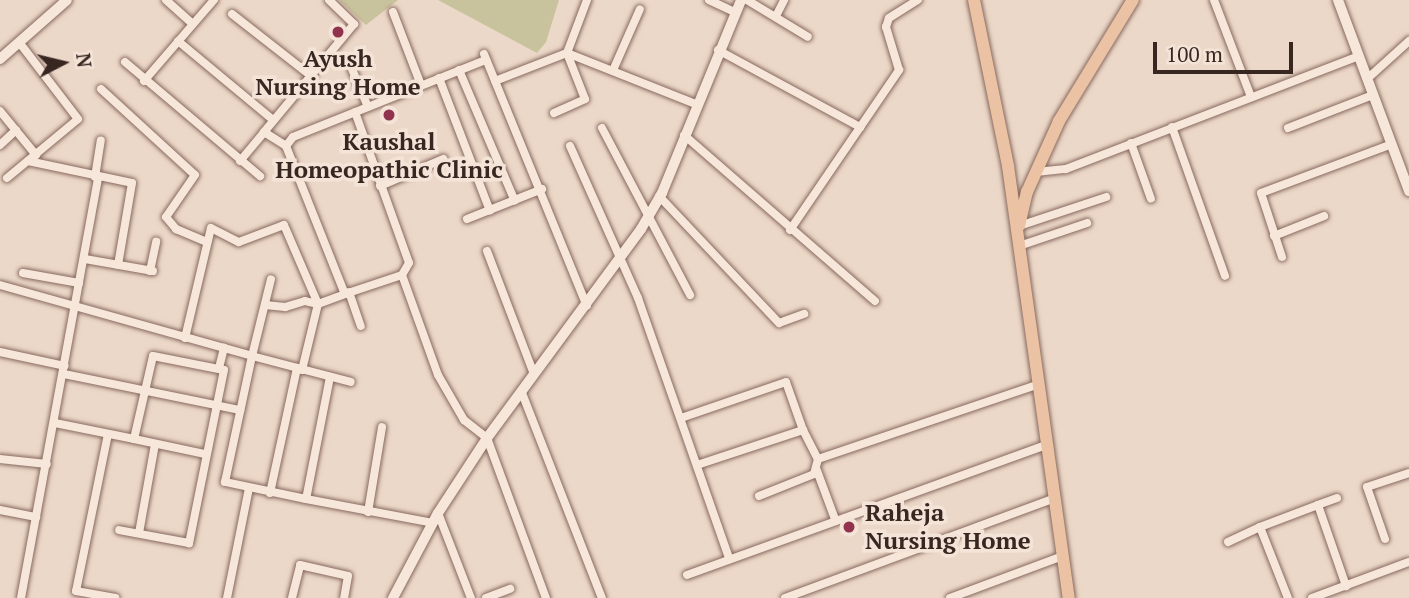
<!DOCTYPE html>
<style>
body{margin:0}
#map{position:relative;width:1409px;height:598px;overflow:hidden;background:#ecd8c8;font-family:"PT Serif",serif}
div>[style]{position:absolute}
[style*='--x']{left:calc(var(--x)*1px);top:calc(var(--y)*1px);width:calc(var(--w)*1px);rotate:calc(var(--a)*1deg)}
.green>*{inset:0;background:#c9c39d}
.roads{filter:drop-shadow(0 0 2px #87695e) drop-shadow(0 0 2px #87695e)}
.street>*{height:8px;margin:-4px;padding:0 4px;transform-origin:4px;border-radius:4px;background:#f7e7db}
.secondary>*{height:10px;margin:-5px;padding:0 5px;transform-origin:5px;border-radius:5px;background:#f7e7db}
.primary>*{height:12px;margin:-6px;padding:0 6px;transform-origin:6px;border-radius:6px;background:#ebc2a4}
.dots>*{width:19px;height:19px;translate:-50% -50%;box-sizing:border-box;border:4px solid #f4e4d8;border-radius:50%}
span{translate:-50% -50%;white-space:nowrap;text-align:center;line-height:1.15;-webkit-text-stroke:7px #f4e4d8;paint-order:stroke}
.poi-label{font-size:24px;color:#382621;font-weight:700}
.left{translate:0 -50%;text-align:left}
.north{position:absolute;left:28px;top:28px;width:70px;height:70px;-webkit-text-stroke:5px #f4e4d8;paint-order:stroke;rotate:83deg;font-size:19px;font-weight:700;line-height:28px;text-align:center;color:#382621}
.north::after{content:'';display:block;margin:auto;width:24px;height:32px;background:#382621;clip-path:polygon(50% 0,100% 100%,50% 72%,0 100%)}
.scale{position:absolute;left:1153px;top:42px;width:140px;height:32px;box-sizing:border-box;border:4px solid #382621;border-top:0;padding-left:9px;font-size:21px;line-height:24px;white-space:nowrap;color:#382621;-webkit-text-stroke:5px #f4e4d8;paint-order:stroke}
</style>
<div id="map">
<div class="green">
<i style="clip-path:polygon(339px 0,398px 0,366px 25px)"></i>
<i style="clip-path:polygon(438px 0,559px 0,546px 42px,537px 53px)"></i>
</div>
<div class="roads">
<div class="street">
<i style="--x:166;--y:0;--w:36;--a:42"></i>
<i style="--x:329;--y:0;--w:35;--a:44"></i>
<i style="--x:354;--y:24;--w:141;--a:129.8"></i>
<i style="--x:264;--y:132;--w:26;--a:32"></i>
<i style="--x:286;--y:146;--w:11;--a:-52"></i>
<i style="--x:293;--y:137;--w:208;--a:-21.8"></i>
<i style="--x:709;--y:0;--w:29;--a:25"></i>
<i style="--x:747;--y:0;--w:71;--a:31.2"></i>
<i style="--x:1214;--y:0;--w:104;--a:69.1"></i>
<i style="--x:393;--y:12;--w:78;--a:69"></i>
<i style="--x:232;--y:14;--w:100;--a:38.1"></i>
<i style="--x:776;--y:16;--w:18;--a:-63"></i>
<i style="--x:178;--y:41;--w:124;--a:39.7"></i>
<i style="--x:718;--y:50;--w:162;--a:28.5"></i>
<i style="--x:484;--y:54;--w:272;--a:67.8"></i>
<i style="--x:125;--y:62;--w:177;--a:40.2"></i>
<i style="--x:614;--y:68;--w:64;--a:-66.2"></i>
<i style="--x:352;--y:69;--w:41;--a:67.2"></i>
<i style="--x:459;--y:70;--w:142;--a:66.9"></i>
<i style="--x:439;--y:78;--w:142;--a:69"></i>
<i style="--x:1367;--y:79;--w:57;--a:-42.1"></i>
<i style="--x:144;--y:81;--w:107;--a:-49.2"></i>
<i style="--x:495;--y:81;--w:77;--a:-21.3"></i>
<i style="--x:567;--y:53;--w:139;--a:21.6"></i>
<i style="--x:101;--y:89;--w:127;--a:42.5"></i>
<i style="--x:195;--y:175;--w:51;--a:124.6"></i>
<i style="--x:166;--y:217;--w:16;--a:50"></i>
<i style="--x:176;--y:229;--w:34;--a:23"></i>
<i style="--x:0;--y:111;--w:57;--a:50.7"></i>
<i style="--x:355;--y:112;--w:160;--a:70.3"></i>
<i style="--x:409;--y:263;--w:14;--a:120"></i>
<i style="--x:402;--y:275;--w:106;--a:70.2"></i>
<i style="--x:438;--y:375;--w:52;--a:60"></i>
<i style="--x:464;--y:420;--w:29;--a:38"></i>
<i style="--x:487;--y:438;--w:171;--a:69.8"></i>
<i style="--x:554;--y:113;--w:34;--a:-24"></i>
<i style="--x:585;--y:99;--w:49;--a:-111.4"></i>
<i style="--x:567;--y:53;--w:57;--a:-69.3"></i>
<i style="--x:1172;--y:127;--w:158;--a:70.4"></i>
<i style="--x:602;--y:128;--w:189;--a:62.2"></i>
<i style="--x:1288;--y:128;--w:91;--a:-21.2"></i>
<i style="--x:684;--y:135;--w:253;--a:41"></i>
<i style="--x:1131;--y:143;--w:59;--a:70.3"></i>
<i style="--x:0;--y:145;--w:22;--a:-43"></i>
<i style="--x:286;--y:146;--w:159;--a:68.3"></i>
<i style="--x:345;--y:294;--w:60;--a:-18.4"></i>
<i style="--x:570;--y:146;--w:167;--a:65.9"></i>
<i style="--x:638;--y:298;--w:275;--a:70.7"></i>
<i style="--x:28;--y:161;--w:106;--a:11.9"></i>
<i style="--x:132;--y:183;--w:83;--a:99.7"></i>
<i style="--x:240;--y:161;--w:38;--a:-50"></i>
<i style="--x:1036;--y:172;--w:30;--a:-6"></i>
<i style="--x:1066;--y:169;--w:314;--a:-21.1"></i>
<i style="--x:95;--y:177;--w:37;--a:-81"></i>
<i style="--x:7;--y:178;--w:92;--a:-39.7"></i>
<i style="--x:78;--y:119;--w:97;--a:-127.5"></i>
<i style="--x:380;--y:186;--w:69;--a:-23.2"></i>
<i style="--x:659;--y:196;--w:175;--a:46.6"></i>
<i style="--x:779;--y:323;--w:27;--a:-20"></i>
<i style="--x:467;--y:219;--w:81;--a:-21.8"></i>
<i style="--x:1019;--y:226;--w:92;--a:-18.4"></i>
<i style="--x:790;--y:230;--w:194;--a:-55.7"></i>
<i style="--x:899;--y:70;--w:45;--a:-106.8"></i>
<i style="--x:886;--y:27;--w:9;--a:-72"></i>
<i style="--x:889;--y:18;--w:34;--a:-32"></i>
<i style="--x:1274;--y:236;--w:54;--a:-21.8"></i>
<i style="--x:1019;--y:246;--w:72;--a:-18.7"></i>
<i style="--x:487;--y:251;--w:132;--a:69.1"></i>
<i style="--x:1282;--y:257;--w:67;--a:-108.2"></i>
<i style="--x:1261;--y:193;--w:140;--a:-20.5"></i>
<i style="--x:85;--y:259;--w:69;--a:10"></i>
<i style="--x:150;--y:271;--w:30;--a:-78"></i>
<i style="--x:23;--y:273;--w:57;--a:10.1"></i>
<i style="--x:0;--y:285;--w:262;--a:15.7"></i>
<i style="--x:252;--y:356;--w:79;--a:-76.1"></i>
<i style="--x:349;--y:292;--w:36;--a:71"></i>
<i style="--x:185;--y:338;--w:113;--a:-76.7"></i>
<i style="--x:211;--y:228;--w:31;--a:27"></i>
<i style="--x:239;--y:242;--w:48;--a:-20.7"></i>
<i style="--x:284;--y:225;--w:86;--a:66.7"></i>
<i style="--x:318;--y:304;--w:13;--a:-167"></i>
<i style="--x:305;--y:301;--w:21;--a:163"></i>
<i style="--x:285;--y:307;--w:20;--a:-174"></i>
<i style="--x:0;--y:352;--w:66;--a:12.2"></i>
<i style="--x:219;--y:368;--w:21;--a:-76"></i>
<i style="--x:302;--y:370;--w:68;--a:-76.4"></i>
<i style="--x:318;--y:304;--w:29;--a:-20"></i>
<i style="--x:64;--y:374;--w:180;--a:11.6"></i>
<i style="--x:330;--y:377;--w:124;--a:101.1"></i>
<i style="--x:306;--y:499;--w:129;--a:10.7"></i>
<i style="--x:522;--y:393;--w:220;--a:68.7"></i>
<i style="--x:681;--y:418;--w:111;--a:-18.9"></i>
<i style="--x:786;--y:382;--w:51;--a:70.5"></i>
<i style="--x:55;--y:423;--w:81;--a:11.4"></i>
<i style="--x:134;--y:439;--w:85;--a:-77.1"></i>
<i style="--x:153;--y:356;--w:72;--a:11.2"></i>
<i style="--x:224;--y:370;--w:177;--a:101.4"></i>
<i style="--x:189;--y:543;--w:71;--a:-169.5"></i>
<i style="--x:108;--y:434;--w:160;--a:101.5"></i>
<i style="--x:76;--y:591;--w:40;--a:10"></i>
<i style="--x:134;--y:439;--w:73;--a:11.9"></i>
<i style="--x:0;--y:459;--w:47;--a:6.1"></i>
<i style="--x:697;--y:465;--w:112;--a:-18.3"></i>
<i style="--x:803;--y:430;--w:33;--a:63"></i>
<i style="--x:816;--y:468;--w:54;--a:69.6"></i>
<i style="--x:270;--y:493;--w:128;--a:-77.8"></i>
<i style="--x:759;--y:496;--w:59;--a:-21.8"></i>
<i style="--x:814;--y:474;--w:16;--a:-75"></i>
<i style="--x:818;--y:459;--w:233;--a:-18.7"></i>
<i style="--x:1337;--y:498;--w:20;--a:160"></i>
<i style="--x:1318;--y:505;--w:86;--a:70.9"></i>
<i style="--x:306;--y:499;--w:83;--a:-168.1"></i>
<i style="--x:225;--y:482;--w:129;--a:-77.9"></i>
<i style="--x:252;--y:356;--w:102;--a:14.7"></i>
<i style="--x:0;--y:510;--w:37;--a:11"></i>
<i style="--x:368;--y:512;--w:86;--a:-80.6"></i>
<i style="--x:438;--y:513;--w:91;--a:68.8"></i>
<i style="--x:1260;--y:527;--w:62;--a:-20.8"></i>
<i style="--x:139;--y:533;--w:90;--a:-79.8"></i>
<i style="--x:1385;--y:539;--w:55;--a:-109.1"></i>
<i style="--x:1367;--y:487;--w:44;--a:-18.4"></i>
<i style="--x:1228;--y:542;--w:35;--a:-25"></i>
<i style="--x:1260;--y:527;--w:76;--a:68.5"></i>
<i style="--x:687;--y:575;--w:383;--a:-19.9"></i>
<i style="--x:21;--y:598;--w:428;--a:-79.6"></i>
<i style="--x:227;--y:598;--w:112;--a:-78.7"></i>
<i style="--x:292;--y:598;--w:34;--a:-76"></i>
<i style="--x:300;--y:565;--w:49;--a:12.9"></i>
<i style="--x:348;--y:576;--w:22;--a:100"></i>
<i style="--x:486;--y:598;--w:26;--a:-21"></i>
<i style="--x:785;--y:598;--w:288;--a:-20.3"></i>
<i style="--x:950;--y:598;--w:121;--a:-20.4"></i>
<i style="--x:1312;--y:598;--w:103;--a:-20.4"></i>
</div>
<div class="secondary">
<i style="--x:1338;--y:0;--w:204;--a:69.6"></i>
<i style="--x:0;--y:59;--w:89;--a:-41.4"></i>
<i style="--x:393;--y:598;--w:96;--a:-62.1"></i>
<i style="--x:438;--y:513;--w:90;--a:-56.8"></i>
<i style="--x:487;--y:438;--w:260;--a:-53.6"></i>
<i style="--x:641;--y:229;--w:42;--a:-59.7"></i>
<i style="--x:662;--y:193;--w:209;--a:-67.7"></i>
</div>
<div class="primary">
<i style="--x:974;--y:0;--w:169;--a:78.4"></i>
<i style="--x:1008;--y:166;--w:436;--a:82"></i>
<i style="--x:1019;--y:226;--w:35;--a:-77"></i>
<i style="--x:1027;--y:192;--w:78;--a:-65.7"></i>
<i style="--x:1059;--y:121;--w:142;--a:-58.6"></i>
</div>
</div>
<div class="dots">
<i style="left:338px;top:32px;background:#91334c"></i>
<i style="left:389px;top:115px;background:#91334c"></i>
<i style="left:849px;top:527px;background:#91334c"></i>
</div>
<div class="poi-label">
<span style="left:338px;top:73px">Ayush<br>Nursing Home</span>
<span style="left:389px;top:156px">Kaushal<br>Homeopathic Clinic</span>
<span class="left" style="left:865px;top:527px">Raheja<br>Nursing Home</span>
</div>
<div class="north">N</div>
<div class="scale">100 m</div>
</div>
